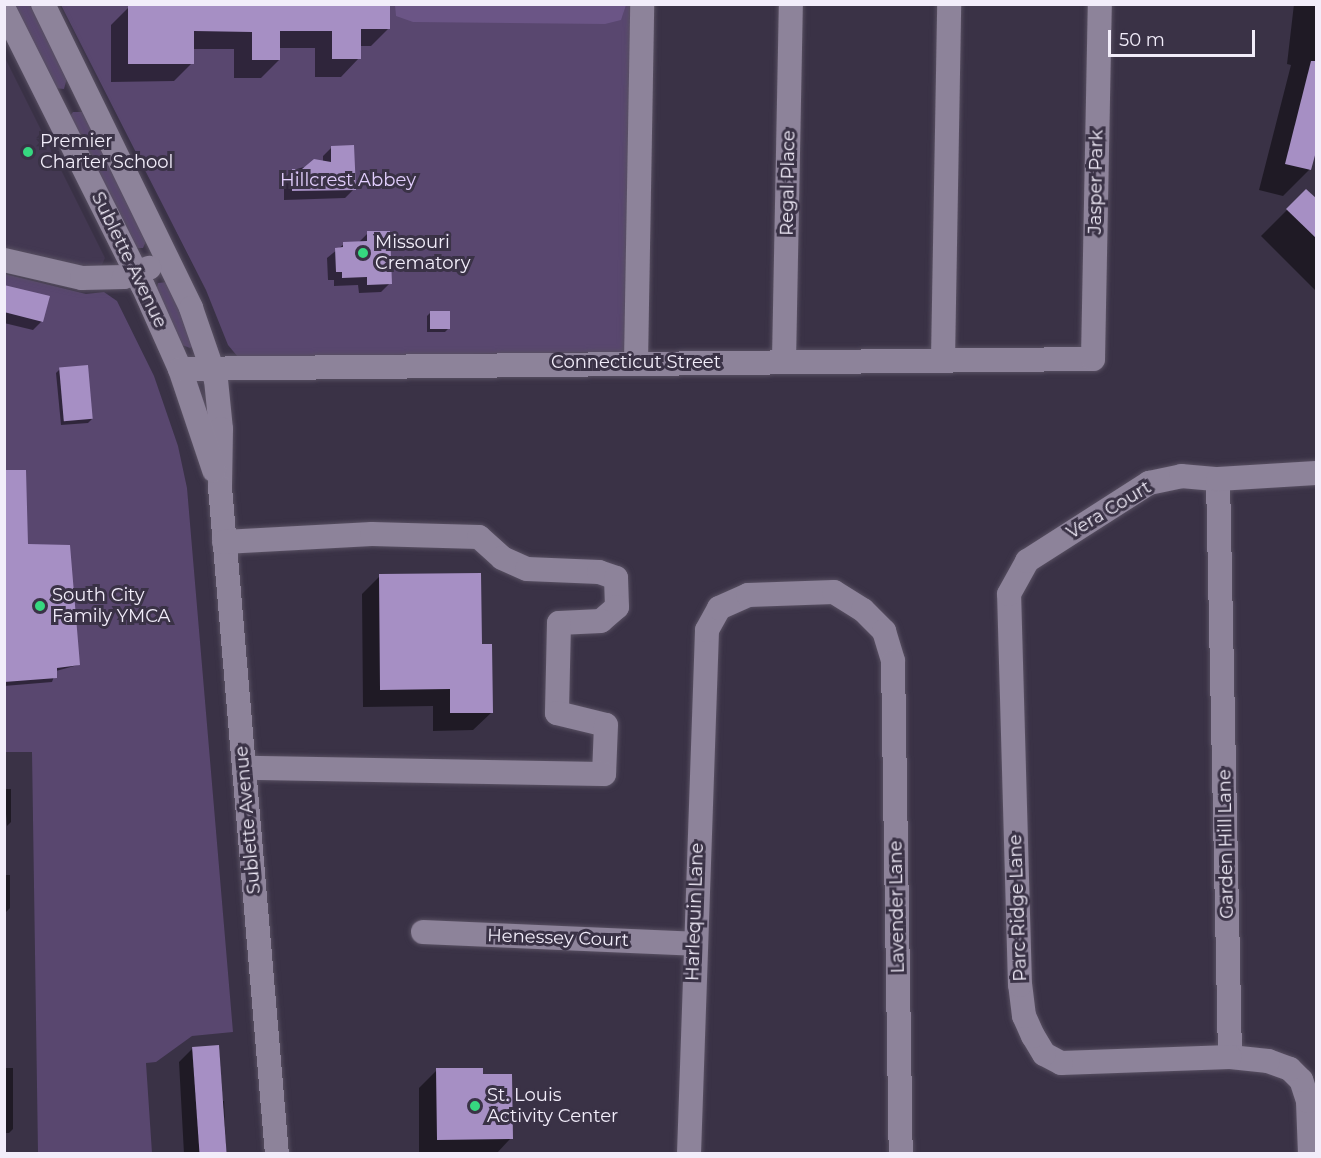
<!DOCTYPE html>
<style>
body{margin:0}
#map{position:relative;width:1321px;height:1158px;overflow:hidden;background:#3a3246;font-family:Montserrat,sans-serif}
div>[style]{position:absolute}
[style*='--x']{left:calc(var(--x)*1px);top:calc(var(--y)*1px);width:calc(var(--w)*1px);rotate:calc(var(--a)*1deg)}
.built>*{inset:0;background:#433852}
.green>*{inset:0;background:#59476f}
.forest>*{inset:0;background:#6b5586}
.shadow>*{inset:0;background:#0007}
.building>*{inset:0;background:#a68fc4;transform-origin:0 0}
.roads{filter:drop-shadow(0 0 2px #585062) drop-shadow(0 0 2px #585062)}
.minor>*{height:24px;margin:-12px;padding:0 12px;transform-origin:12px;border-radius:12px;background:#8d839a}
.dots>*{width:16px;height:16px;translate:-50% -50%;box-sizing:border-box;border:3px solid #3a3246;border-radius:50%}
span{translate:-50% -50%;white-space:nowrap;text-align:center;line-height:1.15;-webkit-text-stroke:6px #3a3246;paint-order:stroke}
.poi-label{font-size:18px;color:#f2edfa}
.left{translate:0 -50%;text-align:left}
.park-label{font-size:18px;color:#e2cefd}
.street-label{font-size:18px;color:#f2edfa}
.frame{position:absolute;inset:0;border:6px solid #f2edfa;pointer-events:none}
.scale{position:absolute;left:1108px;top:30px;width:147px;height:27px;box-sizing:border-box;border:3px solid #f2edfa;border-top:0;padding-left:8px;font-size:18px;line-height:21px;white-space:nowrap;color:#f2edfa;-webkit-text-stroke:4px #3a3246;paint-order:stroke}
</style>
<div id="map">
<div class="built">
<i style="clip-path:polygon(4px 56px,105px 258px,101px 267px,95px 270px,5px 249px)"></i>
</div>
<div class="green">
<i style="clip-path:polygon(12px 5px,30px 5px,67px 78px,64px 89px,54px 88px)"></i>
<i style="clip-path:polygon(61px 5px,632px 5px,628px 352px,238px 357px,228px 345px,206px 290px)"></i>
<i style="clip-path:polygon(73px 112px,83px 112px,147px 239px,143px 248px,135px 248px,70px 116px)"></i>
<i style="clip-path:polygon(5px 274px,86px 294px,104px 292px,117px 301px,154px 376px,178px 446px,187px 488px,233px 1032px,192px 1036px,156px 1062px,146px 1063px,152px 1153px,38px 1153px,32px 752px,5px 752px)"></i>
<i style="clip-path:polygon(167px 282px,196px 346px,190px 348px,182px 345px,156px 291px,158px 283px)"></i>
</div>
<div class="forest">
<i style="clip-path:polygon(626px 5px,621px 20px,605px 24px,413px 22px,396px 16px,395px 5px)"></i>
</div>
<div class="shadow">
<i style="clip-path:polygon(1294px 4px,1316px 4px,1316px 142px,1309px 170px,1283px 196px,1259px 190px,1291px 65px,1287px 64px)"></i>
<i style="clip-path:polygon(129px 7px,389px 28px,371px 46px,359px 46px,359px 58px,341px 77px,315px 77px,315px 48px,279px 48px,279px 60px,261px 78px,234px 78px,234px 49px,192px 49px,192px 63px,174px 81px,111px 82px,111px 25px)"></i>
<i style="clip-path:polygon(332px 147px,354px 189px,345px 198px,284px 200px,284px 179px,293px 170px,323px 162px,323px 156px)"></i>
<i style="clip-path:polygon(1306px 191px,1316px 201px,1316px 291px,1261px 236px)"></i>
<i style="clip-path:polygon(368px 233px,390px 283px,381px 292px,359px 293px,358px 285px,334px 286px,334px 280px,328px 280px,327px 258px,344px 244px,359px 242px)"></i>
<i style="clip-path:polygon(4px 287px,42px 321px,33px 330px,4px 323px)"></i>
<i style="clip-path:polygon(431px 312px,449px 328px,445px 332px,427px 332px,427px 316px)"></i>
<i style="clip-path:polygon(60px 369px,92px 419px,88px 423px,61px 425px,56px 373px)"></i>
<i style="clip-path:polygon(4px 472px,27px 545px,78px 665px,56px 671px,52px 682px,4px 686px)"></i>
<i style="clip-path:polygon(380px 576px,481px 646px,492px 712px,473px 730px,433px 731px,433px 706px,363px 707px,362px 594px)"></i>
<i style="clip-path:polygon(4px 789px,11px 789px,11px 822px,7px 826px)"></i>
<i style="clip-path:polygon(4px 875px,10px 875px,10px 908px,6px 912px)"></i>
<i style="clip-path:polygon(193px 1048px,220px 1101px,224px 1101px,226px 1154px,184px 1154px,179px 1062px)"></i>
<i style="clip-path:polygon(4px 1068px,13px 1068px,13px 1129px,9px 1133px,4px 1133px)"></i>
<i style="clip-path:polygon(437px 1070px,482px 1075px,511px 1138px,496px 1154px,419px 1154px,419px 1088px)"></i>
</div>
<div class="building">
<i style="clip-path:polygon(128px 6px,390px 6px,390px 29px,361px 29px,361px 59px,332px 59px,332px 31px,280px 31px,280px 60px,252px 60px,252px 32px,194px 31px,194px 64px,128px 64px)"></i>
<i style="clip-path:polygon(1311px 61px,1317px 61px,1317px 148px,1311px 170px,1285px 164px)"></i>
<i style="clip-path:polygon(354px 145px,356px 190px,292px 191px,292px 169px,302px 169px,314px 159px,331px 162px,331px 146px)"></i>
<i style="clip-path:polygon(1306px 189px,1317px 199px,1317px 239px,1286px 209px)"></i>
<i style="clip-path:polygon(367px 231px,390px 231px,392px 284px,367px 285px,367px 277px,342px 278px,342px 272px,336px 272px,335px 248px,343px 247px,343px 242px,367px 241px)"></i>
<i style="clip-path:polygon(4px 285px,50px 296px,43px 322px,4px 312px)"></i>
<i style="left:430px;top:311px;width:20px;height:18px"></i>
<i style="left:88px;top:365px;width:54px;height:29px;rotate:85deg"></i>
<i style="clip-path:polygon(4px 470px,26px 470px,28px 544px,70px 545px,80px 665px,57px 668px,57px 678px,4px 682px)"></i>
<i style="clip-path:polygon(481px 573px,482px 644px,492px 644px,493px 713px,450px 713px,450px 689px,380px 690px,379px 574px)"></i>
<i style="left:219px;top:1045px;width:109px;height:27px;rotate:86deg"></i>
<i style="clip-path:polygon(436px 1068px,483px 1068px,483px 1074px,512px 1074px,513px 1139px,437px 1140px)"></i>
</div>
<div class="roads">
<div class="minor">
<i style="--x:43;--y:4;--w:338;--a:64"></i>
<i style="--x:191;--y:308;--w:76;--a:70.9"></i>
<i style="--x:216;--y:380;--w:49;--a:84.2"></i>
<i style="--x:221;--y:429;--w:58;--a:91"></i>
<i style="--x:220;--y:487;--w:669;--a:85.12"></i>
<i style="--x:4;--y:9;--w:310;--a:63.4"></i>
<i style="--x:143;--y:286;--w:91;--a:66"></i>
<i style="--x:180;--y:369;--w:107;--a:71.4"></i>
<i style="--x:4;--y:260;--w:80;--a:13"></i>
<i style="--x:82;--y:278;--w:42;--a:-1.4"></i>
<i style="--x:124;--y:277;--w:27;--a:-20"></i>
<i style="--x:943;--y:360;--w:356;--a:-89"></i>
<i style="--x:784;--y:361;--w:357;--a:-88.9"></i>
<i style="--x:636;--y:362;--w:358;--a:-89"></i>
<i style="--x:180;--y:369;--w:913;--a:-0.63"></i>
<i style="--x:1093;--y:359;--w:355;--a:-88.9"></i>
<i style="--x:1218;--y:479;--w:578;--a:88.81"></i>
<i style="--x:224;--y:542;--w:148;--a:-3.1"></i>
<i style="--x:372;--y:534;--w:107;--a:1.6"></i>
<i style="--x:479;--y:537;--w:31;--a:42"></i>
<i style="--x:502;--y:558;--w:27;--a:24"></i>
<i style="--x:527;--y:569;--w:72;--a:2.4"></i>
<i style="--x:599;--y:572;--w:18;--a:19"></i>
<i style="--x:616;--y:578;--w:29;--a:88"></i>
<i style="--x:617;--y:607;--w:21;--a:139"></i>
<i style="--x:601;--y:621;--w:42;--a:177.3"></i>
<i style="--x:559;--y:623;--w:90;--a:91.3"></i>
<i style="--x:557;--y:713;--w:50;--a:13.8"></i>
<i style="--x:606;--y:725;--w:49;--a:92.3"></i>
<i style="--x:604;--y:774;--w:360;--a:-179"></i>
<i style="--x:423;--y:932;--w:271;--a:2.5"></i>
<i style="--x:689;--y:1154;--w:524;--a:-88.03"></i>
<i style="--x:707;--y:630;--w:25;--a:-61"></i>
<i style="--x:719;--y:608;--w:32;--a:-24"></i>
<i style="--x:748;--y:595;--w:86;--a:-2"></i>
<i style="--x:834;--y:592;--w:34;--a:32"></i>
<i style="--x:863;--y:610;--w:30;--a:45"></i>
<i style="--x:884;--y:631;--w:31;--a:73"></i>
<i style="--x:893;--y:661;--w:493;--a:89.1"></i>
<i style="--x:1310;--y:1154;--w:53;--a:-92.2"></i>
<i style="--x:1308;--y:1101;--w:22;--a:-108"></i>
<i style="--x:1301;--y:1080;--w:16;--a:-135"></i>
<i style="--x:1290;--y:1069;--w:23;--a:-160"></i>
<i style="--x:1268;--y:1061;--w:38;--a:-174"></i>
<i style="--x:1230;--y:1057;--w:169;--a:178"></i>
<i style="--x:1061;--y:1063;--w:19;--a:-152"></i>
<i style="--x:1044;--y:1054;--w:21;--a:-121"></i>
<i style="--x:1033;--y:1036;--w:22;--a:-114"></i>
<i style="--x:1024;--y:1016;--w:31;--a:-97"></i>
<i style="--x:1020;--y:985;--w:391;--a:-91.6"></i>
<i style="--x:1009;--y:594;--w:38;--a:-61"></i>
<i style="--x:1027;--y:561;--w:145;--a:-32.6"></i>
<i style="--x:1149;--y:483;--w:33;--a:-12"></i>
<i style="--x:1181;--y:476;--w:37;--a:5"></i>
<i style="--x:1218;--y:479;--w:98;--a:-3.5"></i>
</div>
</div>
<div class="dots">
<i style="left:28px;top:152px;background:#36d880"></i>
<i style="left:363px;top:253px;background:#36d880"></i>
<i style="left:40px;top:606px;background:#36d880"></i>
<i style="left:475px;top:1106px;background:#36d880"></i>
</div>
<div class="poi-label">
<span class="left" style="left:40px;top:152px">Premier<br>Charter School</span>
<span class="left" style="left:375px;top:253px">Missouri<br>Crematory</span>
<span class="left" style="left:52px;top:606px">South City<br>Family YMCA</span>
<span class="left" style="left:487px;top:1106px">St. Louis<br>Activity Center</span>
</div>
<div class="park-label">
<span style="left:348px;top:180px">Hillcrest Abbey</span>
</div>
<div class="street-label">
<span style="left:1096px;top:182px;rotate:-89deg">Jasper Park</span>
<span style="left:788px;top:183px;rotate:-89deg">Regal Place</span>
<span style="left:129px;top:260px;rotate:64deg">Sublette Avenue</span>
<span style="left:636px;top:362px">Connecticut Street</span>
<span style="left:1109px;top:510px;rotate:-31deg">Vera Court</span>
<span style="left:248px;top:820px;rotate:-95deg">Sublette Avenue</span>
<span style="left:1226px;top:844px;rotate:-91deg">Garden Hill Lane</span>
<span style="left:897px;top:907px;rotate:-91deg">Lavender Lane</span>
<span style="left:1018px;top:908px;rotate:-92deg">Parc Ridge Lane</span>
<span style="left:695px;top:912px;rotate:-88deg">Harlequin Lane</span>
<span style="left:558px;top:938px;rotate:2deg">Henessey Court</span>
</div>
<div class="frame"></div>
<div class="scale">50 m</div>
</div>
